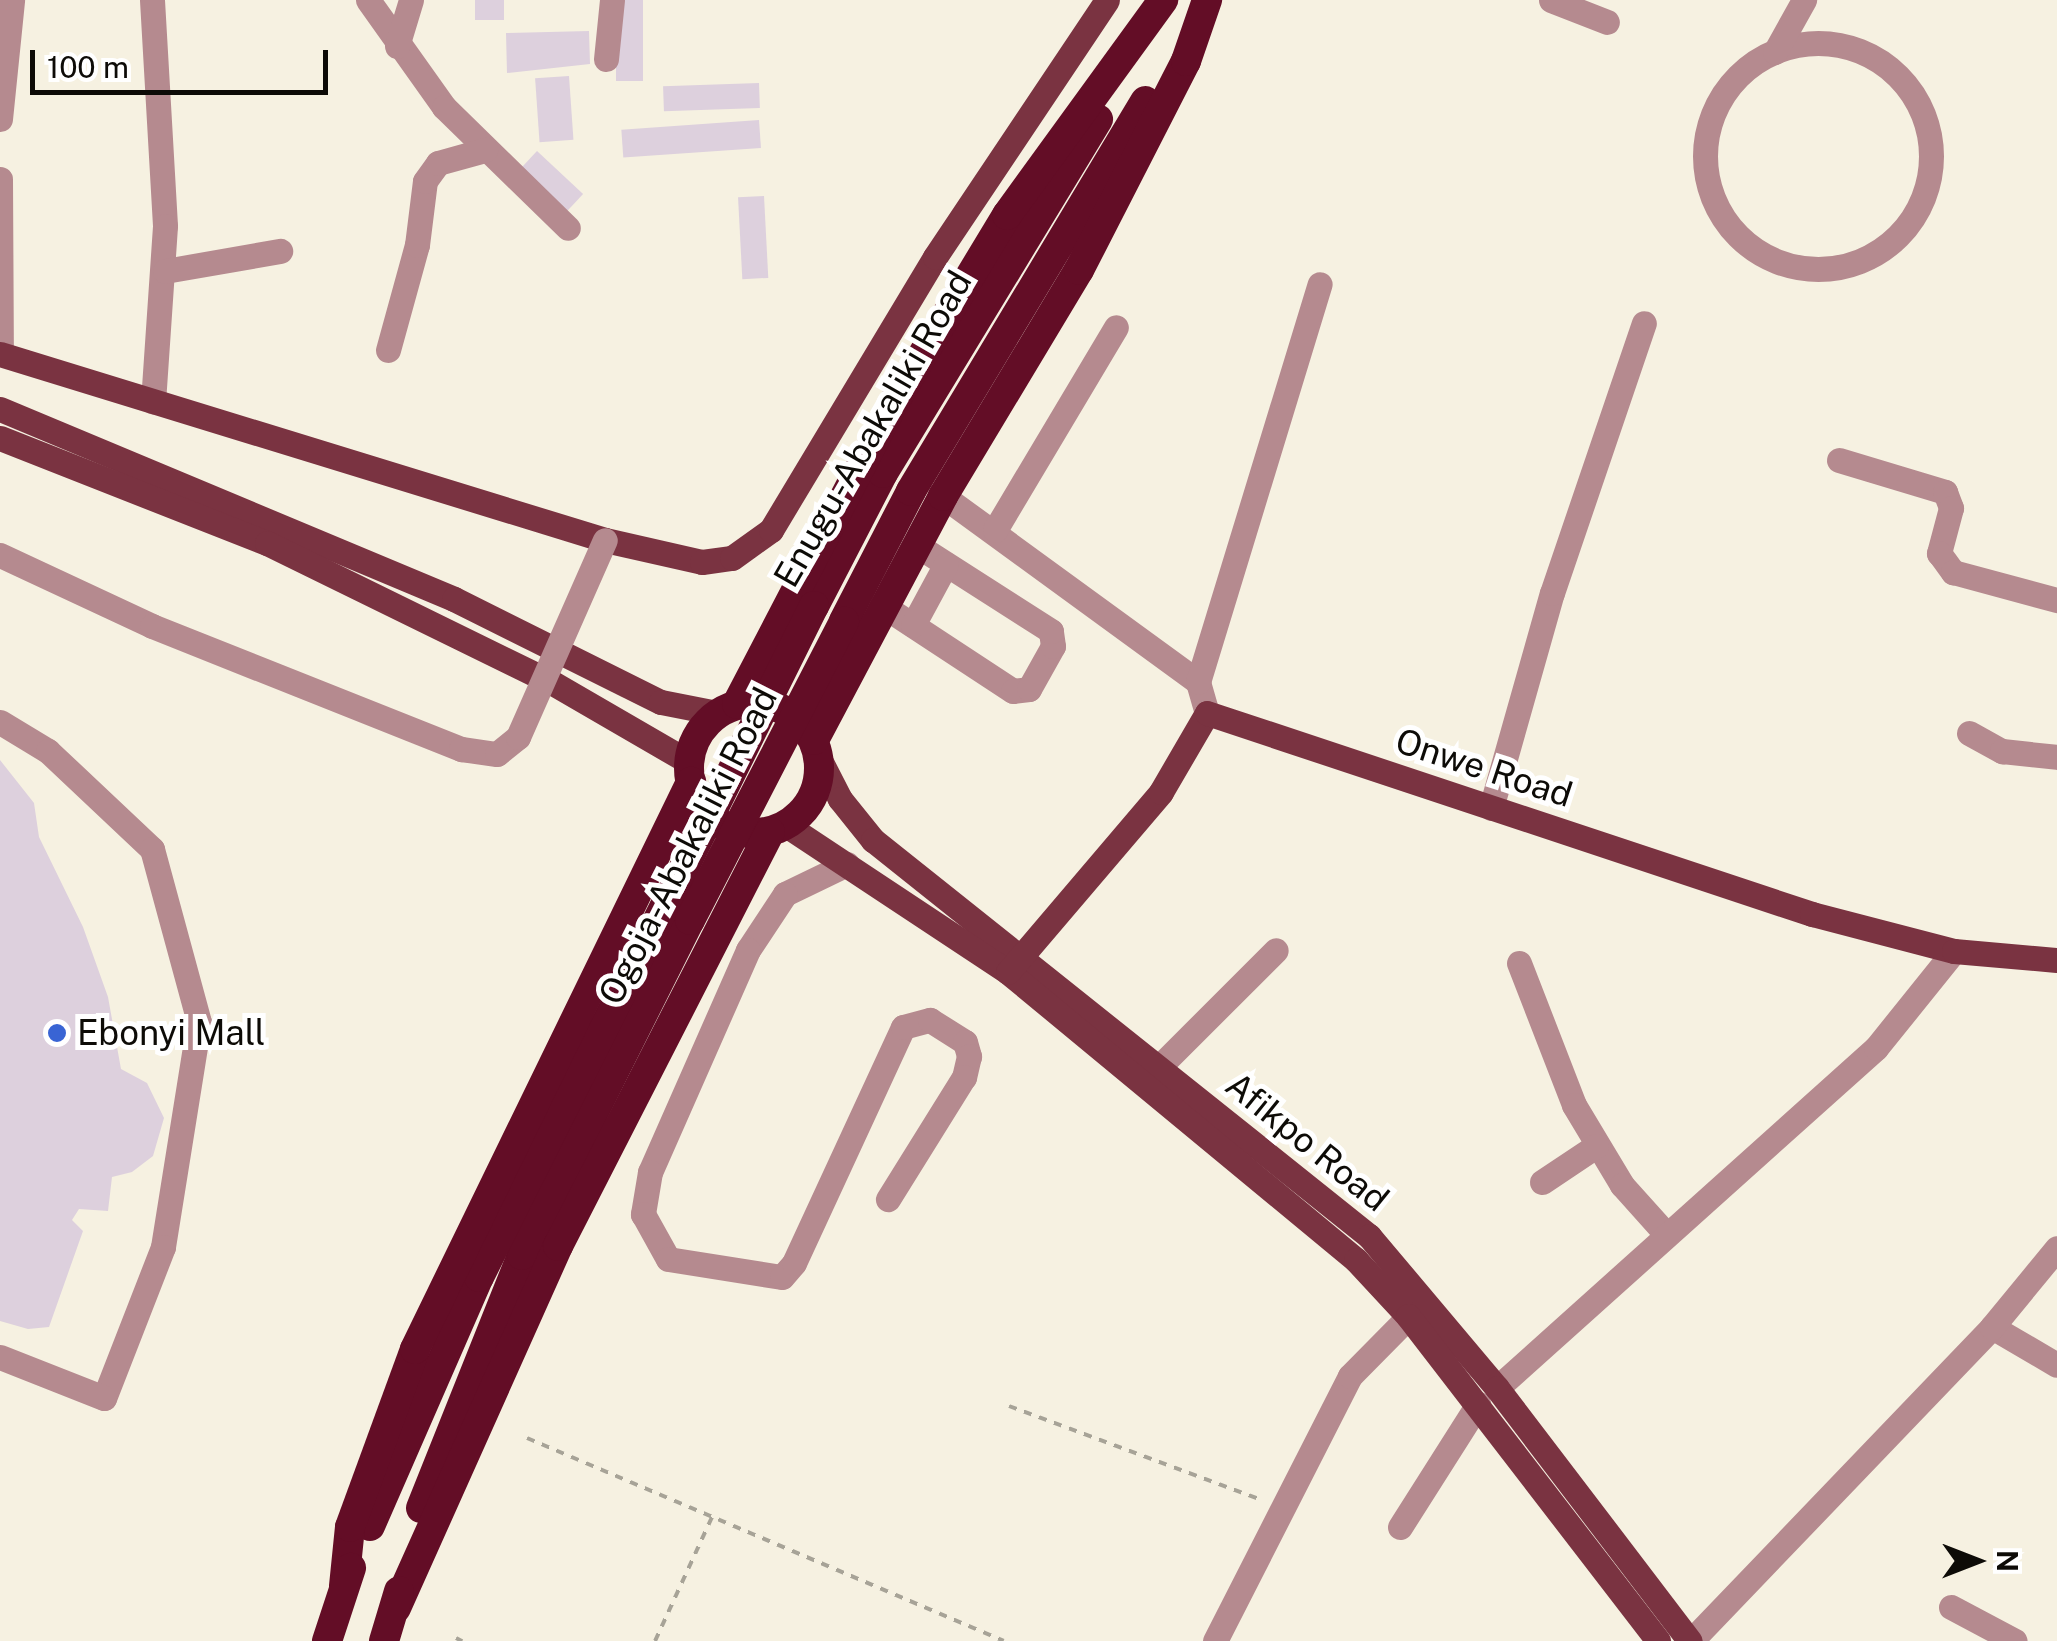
<!DOCTYPE html>
<style>
body{margin:0}
#map{position:relative;width:2057px;height:1641px;overflow:hidden;background:#f6f1e1;font-family:"Public Sans",sans-serif}
div>[style]{position:absolute}
[style*='--x']{left:calc(var(--x)*1px);top:calc(var(--y)*1px);width:calc(var(--w)*1px);rotate:calc(var(--a)*1deg)}
.building>*{inset:0;background:#ddd0dd;transform-origin:0 0}
.path>*{height:4px;margin-top:-2px;transform-origin:0;background:repeating-linear-gradient(90deg,#a7a397 0 8px,transparent 0 16px)}
.minor>*{height:25px;margin:-12.5px;padding:0 12.5px;transform-origin:12.5px;border-radius:12.5px;background:#b58a8f}
.minor>.ring{margin:-12.5px;padding:0;box-sizing:content-box;background:none;border:25px solid #b58a8f;border-radius:50%}
.major>*{height:25px;margin:-12.5px;padding:0 12.5px;transform-origin:12.5px;border-radius:12.5px;background:#7a3341}
.highway>*{height:30px;margin:-15px;padding:0 15px;transform-origin:15px;border-radius:15px;background:#630d26}
.highway>.ring{margin:-15px;padding:0;box-sizing:content-box;background:none;border:30px solid #630d26;border-radius:50%}
.minor-bridge>*{height:25px;margin:-12.5px;padding:0 12.5px;transform-origin:12.5px;border-radius:12.5px;background:#b58a8f}
.highway-bridge>*{height:30px;margin:-15px;padding:0 15px;transform-origin:15px;border-radius:15px;background:#630d26}
.dots>*{width:28px;height:28px;translate:-50% -50%;box-sizing:border-box;border:5px solid #fff;border-radius:50%}
span{translate:-50% -50%;white-space:nowrap;text-align:center;line-height:1.15;-webkit-text-stroke:10px #fff;paint-order:stroke}
.street-label{font-size:35px;color:#0d0b07}
.poi-label{font-size:35px;color:#0d0b07}
.left{translate:0 -50%;text-align:left}
.north{position:absolute;left:1927px;top:1511px;width:100px;height:100px;-webkit-text-stroke:8px #fff;paint-order:stroke;rotate:90deg;font-size:28px;font-weight:700;line-height:40px;text-align:center;color:#0d0b07}
.north::after{content:'';display:block;margin:auto;width:35px;height:45px;background:#0d0b07;clip-path:polygon(50% 0,100% 100%,50% 72%,0 100%)}
.scale{position:absolute;left:30px;top:50px;width:298px;height:45px;box-sizing:border-box;border:5px solid #0d0b07;border-top:0;padding-left:12px;font-size:30px;line-height:35px;white-space:nowrap;color:#0d0b07;-webkit-text-stroke:8px #fff;paint-order:stroke}
</style>
<div id="map">
<div class="building">
<i style="left:475px;top:0;width:29px;height:20px"></i>
<i style="left:616px;top:0;width:27px;height:81px"></i>
<i style="clip-path:polygon(589px 31px,590px 64px,507px 73px,506px 33px)"></i>
<i style="left:569px;top:76px;width:64px;height:34px;rotate:86deg"></i>
<i style="left:759px;top:83px;width:25px;height:96px;rotate:88deg"></i>
<i style="left:759px;top:120px;width:28px;height:138px;rotate:86deg"></i>
<i style="left:537px;top:151px;width:63px;height:26px;rotate:43deg"></i>
<i style="left:764px;top:196px;width:82px;height:26px;rotate:87deg"></i>
<i style="clip-path:polygon(0 760px,34px 803px,39px 837px,83px 927px,108px 997px,121px 1069px,147px 1083px,164px 1118px,153px 1156px,132px 1172px,112px 1177px,108px 1211px,79px 1209px,72px 1220px,83px 1231px,49px 1327px,28px 1329px,0 1321px)"></i>
</div>
<div class="path">
<i style="--x:1009;--y:1406;--w:270;--a:20.4"></i>
<i style="--x:527;--y:1438;--w:518;--a:23.05"></i>
<i style="--x:456;--y:1638;--w:7;--a:27"></i>
<i style="--x:655;--y:1641;--w:139;--a:-65.3"></i>
</div>
<div class="minor">
<i style="--x:152;--y:0;--w:226;--a:86.7"></i>
<i style="--x:165;--y:226;--w:176;--a:93.9"></i>
<i style="--x:368;--y:0;--w:131;--a:54.6"></i>
<i style="--x:444;--y:107;--w:173;--a:44.3"></i>
<i style="--x:1551;--y:0;--w:60;--a:21.4"></i>
<i class="ring" style="left:1705px;top:43px;width:201px;height:201px"></i>
<i style="--x:397;--y:46;--w:48;--a:-73.1"></i>
<i style="--x:1775;--y:52;--w:60;--a:-60.9"></i>
<i style="--x:606;--y:59;--w:59;--a:-84.2"></i>
<i style="--x:0;--y:119;--w:120;--a:-84.2"></i>
<i style="--x:0;--y:179;--w:175;--a:89.7"></i>
<i style="--x:165;--y:271;--w:117;--a:-9.9"></i>
<i style="--x:388;--y:350;--w:109;--a:-74.6"></i>
<i style="--x:417;--y:245;--w:64;--a:-82.9"></i>
<i style="--x:425;--y:181;--w:22;--a:-54"></i>
<i style="--x:438;--y:163;--w:49;--a:-15.5"></i>
<i style="--x:1839;--y:460;--w:111;--a:16.8"></i>
<i style="--x:1945;--y:492;--w:17;--a:69"></i>
<i style="--x:1951;--y:508;--w:47;--a:104.9"></i>
<i style="--x:1939;--y:553;--w:24;--a:54"></i>
<i style="--x:1953;--y:572;--w:108;--a:15.1"></i>
<i style="--x:943;--y:496;--w:316;--a:36.1"></i>
<i style="--x:1198;--y:682;--w:32;--a:74"></i>
<i style="--x:995;--y:530;--w:236;--a:-59.2"></i>
<i style="--x:0;--y:555;--w:168;--a:25"></i>
<i style="--x:885;--y:607;--w:153;--a:33.3"></i>
<i style="--x:1013;--y:691;--w:16;--a:-7"></i>
<i style="--x:1029;--y:689;--w:49;--a:-60.8"></i>
<i style="--x:1053;--y:646;--w:15;--a:-98"></i>
<i style="--x:1051;--y:631;--w:158;--a:-147.4"></i>
<i style="--x:913;--y:625;--w:69;--a:-61.6"></i>
<i style="--x:1198;--y:682;--w:416;--a:-73"></i>
<i style="--x:0;--y:722;--w:56;--a:31.1"></i>
<i style="--x:48;--y:751;--w:143;--a:43.3"></i>
<i style="--x:152;--y:849;--w:179;--a:74.8"></i>
<i style="--x:199;--y:1022;--w:228;--a:99.1"></i>
<i style="--x:163;--y:1247;--w:162;--a:111.3"></i>
<i style="--x:104;--y:1398;--w:112;--a:-158.5"></i>
<i style="--x:1969;--y:733;--w:38;--a:29"></i>
<i style="--x:2002;--y:751;--w:55;--a:6.2"></i>
<i style="--x:1491;--y:808;--w:223;--a:-74.2"></i>
<i style="--x:1552;--y:593;--w:285;--a:-71.2"></i>
<i style="--x:847;--y:864;--w:69;--a:154.2"></i>
<i style="--x:785;--y:894;--w:67;--a:123.5"></i>
<i style="--x:748;--y:950;--w:243;--a:113.8"></i>
<i style="--x:650;--y:1172;--w:43;--a:99.5"></i>
<i style="--x:643;--y:1214;--w:51;--a:60.9"></i>
<i style="--x:668;--y:1259;--w:115;--a:9"></i>
<i style="--x:782;--y:1277;--w:18;--a:-49"></i>
<i style="--x:794;--y:1263;--w:260;--a:-65.2"></i>
<i style="--x:903;--y:1027;--w:28;--a:-15"></i>
<i style="--x:930;--y:1020;--w:41;--a:32.2"></i>
<i style="--x:965;--y:1042;--w:15;--a:74"></i>
<i style="--x:969;--y:1056;--w:22;--a:103"></i>
<i style="--x:964;--y:1077;--w:144;--a:121.9"></i>
<i style="--x:1519;--y:963;--w:152;--a:68.8"></i>
<i style="--x:1574;--y:1105;--w:93;--a:59"></i>
<i style="--x:1622;--y:1185;--w:64;--a:48.1"></i>
<i style="--x:1159;--y:1067;--w:165;--a:-45"></i>
<i style="--x:1542;--y:1182;--w:65;--a:-33.7"></i>
<i style="--x:1992;--y:1327;--w:75;--a:30.3"></i>
<i style="--x:1497;--y:1388;--w:509;--a:-41.9"></i>
<i style="--x:1876;--y:1048;--w:124;--a:-51.2"></i>
<i style="--x:1400;--y:1527;--w:146;--a:-57.6"></i>
<i style="--x:1951;--y:1607;--w:72;--a:28"></i>
<i style="--x:1215;--y:1641;--w:297;--a:-63"></i>
<i style="--x:1350;--y:1376;--w:103;--a:-45.4"></i>
<i style="--x:1691;--y:1641;--w:435;--a:-46.2"></i>
<i style="--x:1992;--y:1327;--w:102;--a:-50.6"></i>
</div>
<div class="major">
<i style="--x:0;--y:354;--w:633;--a:17.09"></i>
<i style="--x:605;--y:540;--w:99;--a:12.8"></i>
<i style="--x:702;--y:562;--w:30;--a:-8"></i>
<i style="--x:732;--y:558;--w:48;--a:-35.7"></i>
<i style="--x:771;--y:530;--w:318;--a:-59"></i>
<i style="--x:935;--y:257;--w:309;--a:-56.2"></i>
<i style="--x:0;--y:409;--w:492;--a:22.7"></i>
<i style="--x:454;--y:599;--w:231;--a:26.5"></i>
<i style="--x:661;--y:702;--w:57;--a:11.1"></i>
<i style="--x:0;--y:438;--w:287;--a:21.5"></i>
<i style="--x:267;--y:543;--w:316;--a:26.1"></i>
<i style="--x:551;--y:682;--w:160;--a:30.1"></i>
<i style="--x:820;--y:760;--w:44;--a:62.9"></i>
<i style="--x:840;--y:799;--w:53;--a:51.2"></i>
<i style="--x:873;--y:840;--w:635;--a:38.6"></i>
<i style="--x:1369;--y:1236;--w:199;--a:49.9"></i>
<i style="--x:1497;--y:1388;--w:318;--a:52.7"></i>
<i style="--x:786;--y:825;--w:266;--a:33.5"></i>
<i style="--x:1008;--y:972;--w:452;--a:39.6"></i>
<i style="--x:1356;--y:1260;--w:76;--a:47.1"></i>
<i style="--x:1408;--y:1316;--w:410;--a:52.4"></i>
<i style="--x:1008;--y:972;--w:236;--a:-49.6"></i>
<i style="--x:1161;--y:792;--w:91;--a:-59.8"></i>
<i style="--x:1207;--y:713;--w:638;--a:18.38"></i>
<i style="--x:1812;--y:914;--w:147;--a:14.6"></i>
<i style="--x:1954;--y:951;--w:103;--a:5"></i>
</div>
<div class="highway">
<i style="--x:814;--y:606;--w:150;--a:-62.6"></i>
<i style="--x:883;--y:473;--w:414;--a:-58.7"></i>
<i style="--x:844;--y:621;--w:146;--a:-62.7"></i>
<i style="--x:911;--y:491;--w:455;--a:-59"></i>
<i class="ring" style="left:689px;top:703px;width:100px;height:100px"></i>
<i style="--x:737;--y:704;--w:344;--a:-62.5"></i>
<i style="--x:896;--y:399;--w:215;--a:-58.9"></i>
<i style="--x:1007;--y:215;--w:266;--a:-54"></i>
<i style="--x:814;--y:740;--w:276;--a:-62.1"></i>
<i style="--x:943;--y:496;--w:264;--a:-59"></i>
<i style="--x:1079;--y:270;--w:235;--a:-62.9"></i>
<i style="--x:1186;--y:61;--w:65;--a:-71"></i>
<i style="--x:421;--y:1508;--w:272;--a:-68.2"></i>
<i style="--x:522;--y:1255;--w:375;--a:-63.4"></i>
<i style="--x:370;--y:1526;--w:272;--a:-66.4"></i>
<i style="--x:479;--y:1277;--w:415;--a:-63.4"></i>
<i style="--x:344;--y:1586;--w:59;--a:-84.2"></i>
<i style="--x:350;--y:1527;--w:189;--a:-69.9"></i>
<i style="--x:415;--y:1349;--w:631;--a:-64.04"></i>
<i style="--x:396;--y:1608;--w:397;--a:-65.9"></i>
<i style="--x:558;--y:1246;--w:465;--a:-62.9"></i>
<i style="--x:327;--y:1641;--w:77;--a:-71.8"></i>
<i style="--x:384;--y:1641;--w:52;--a:-73.3"></i>
</div>
<div class="minor-bridge">
<i style="--x:152;--y:626;--w:333;--a:21.7"></i>
<i style="--x:461;--y:749;--w:36;--a:8"></i>
<i style="--x:497;--y:754;--w:27;--a:-39"></i>
<i style="--x:518;--y:737;--w:215;--a:-66.2"></i>
</div>
<div class="highway-bridge">
<i style="--x:665;--y:906;--w:335;--a:-63.6"></i>
<i style="--x:690;--y:920;--w:336;--a:-62.7"></i>
</div>
<div class="dots">
<i style="left:57px;top:1033px;background:#3964d4"></i>
</div>
<div class="street-label">
<span style="left:873px;top:429px;rotate:-60deg">Enugu-Abakaliki Road</span>
<span style="left:1484px;top:768px;rotate:18deg">Onwe Road</span>
<span style="left:688px;top:846px;rotate:-63deg">Ogoja-Abakaliki Road</span>
<span style="left:1307px;top:1142px;rotate:39deg">Afikpo Road</span>
</div>
<div class="poi-label">
<span class="left" style="left:77px;top:1033px">Ebonyi Mall</span>
</div>
<div class="north">N</div>
<div class="scale">100 m</div>
</div>
